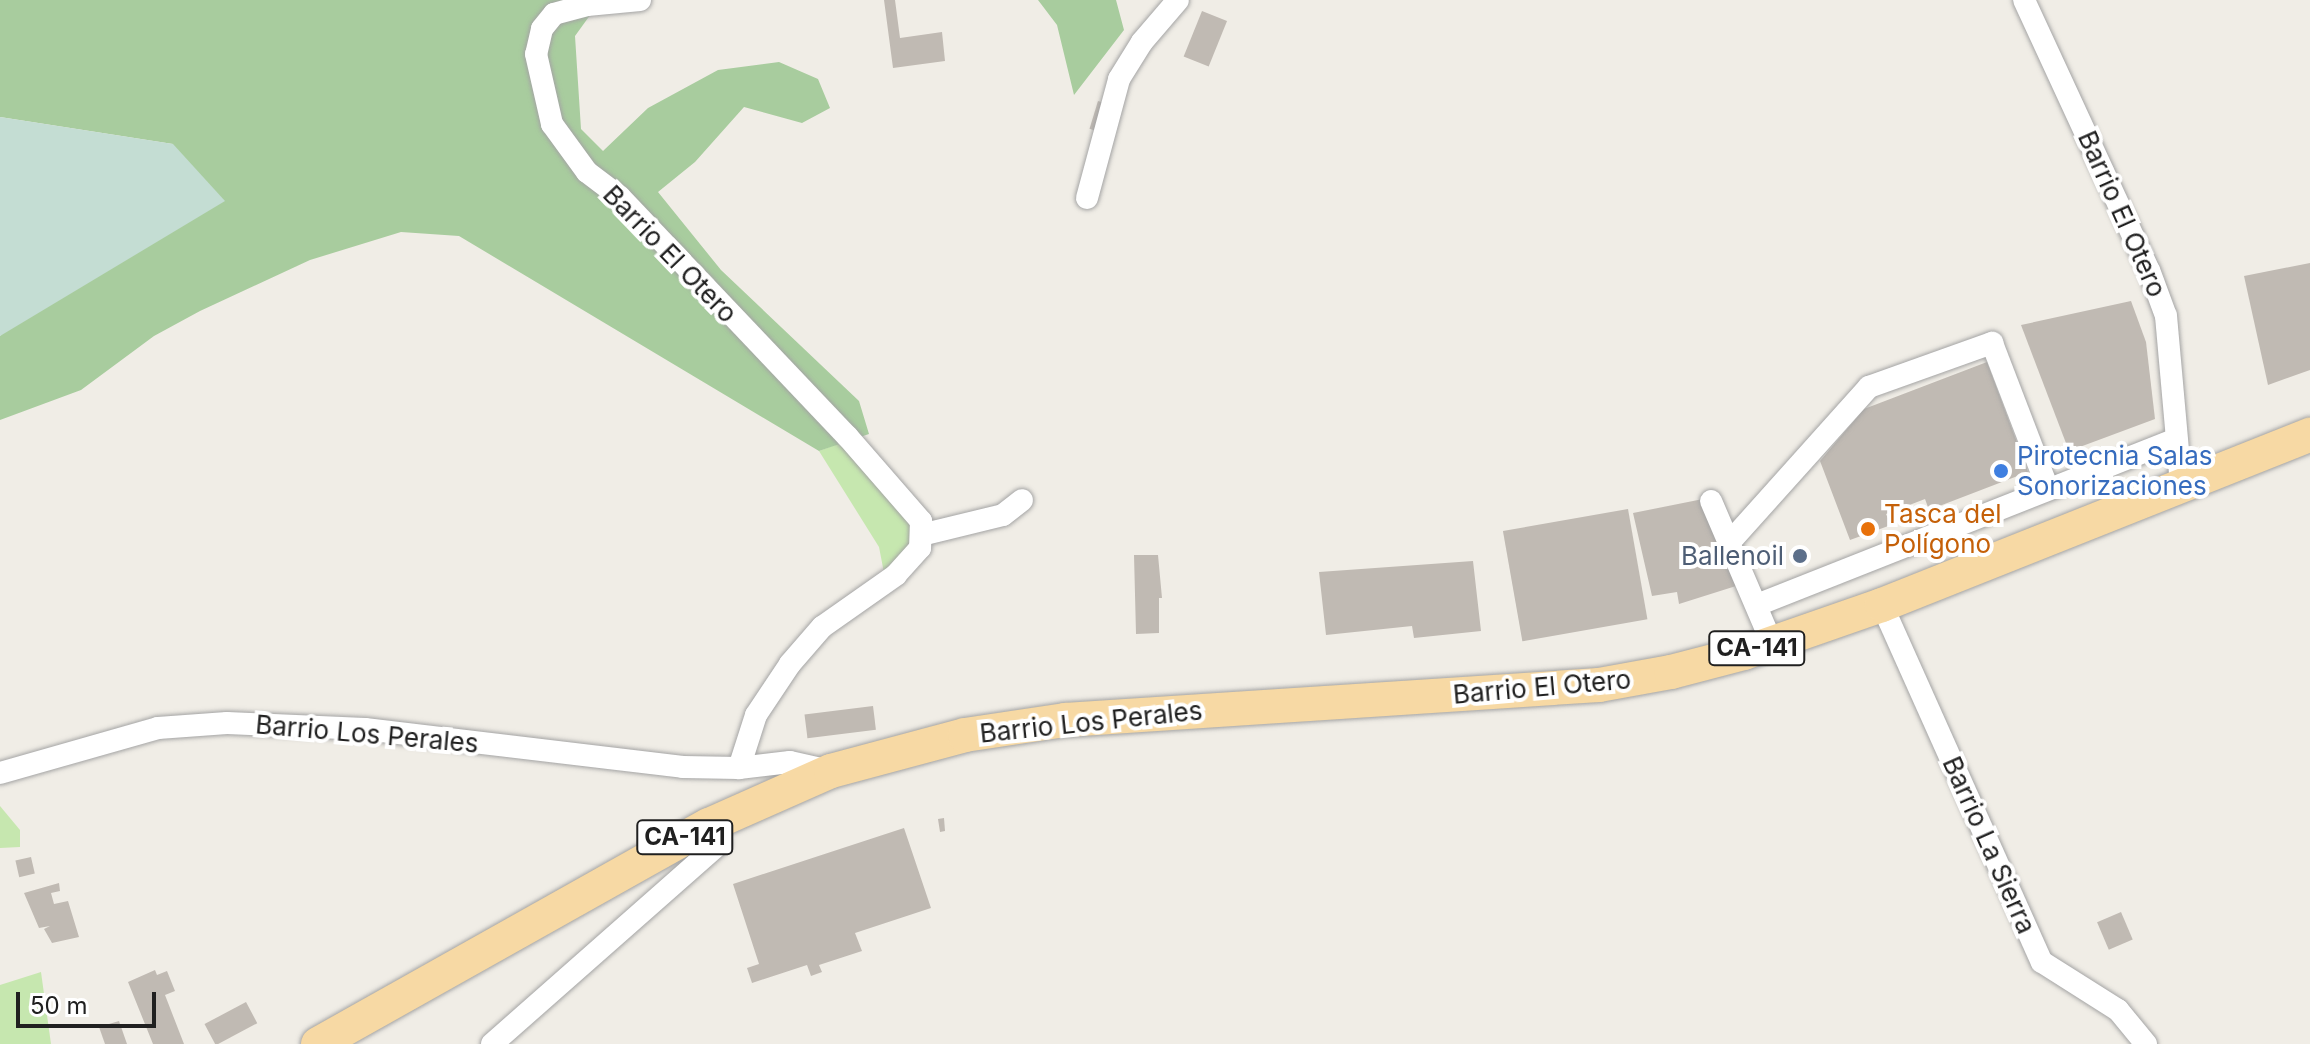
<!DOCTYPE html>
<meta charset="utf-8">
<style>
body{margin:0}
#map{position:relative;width:2310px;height:1044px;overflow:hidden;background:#f0ede6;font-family:Inter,sans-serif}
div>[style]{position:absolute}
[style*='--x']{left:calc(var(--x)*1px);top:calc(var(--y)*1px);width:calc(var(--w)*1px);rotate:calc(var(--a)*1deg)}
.grass>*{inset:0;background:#c6e7af}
.forest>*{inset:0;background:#a8cc9e}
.wetland>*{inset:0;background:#c4ddd3}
.building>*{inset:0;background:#c0bab3;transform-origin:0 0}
.roads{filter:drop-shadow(0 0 2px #a4a4a4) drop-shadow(0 0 2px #a4a4a4)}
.minor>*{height:22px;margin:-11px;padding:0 11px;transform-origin:11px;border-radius:11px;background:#fff}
.primary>*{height:34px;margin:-17px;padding:0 17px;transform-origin:17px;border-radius:17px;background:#f7d9a4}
.dots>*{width:22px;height:22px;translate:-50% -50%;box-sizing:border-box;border:4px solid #fff;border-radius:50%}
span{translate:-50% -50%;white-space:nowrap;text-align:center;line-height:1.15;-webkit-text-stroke:8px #fff;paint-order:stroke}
.shield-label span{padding:2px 6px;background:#fff;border:2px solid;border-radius:6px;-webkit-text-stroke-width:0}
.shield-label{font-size:24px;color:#202020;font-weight:700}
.street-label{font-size:26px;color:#202020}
.shop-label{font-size:26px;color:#366cbe}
.left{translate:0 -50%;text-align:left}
.food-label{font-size:26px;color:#c56008}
.service-label{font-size:26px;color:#4e5e75}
.right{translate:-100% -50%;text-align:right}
.scale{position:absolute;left:16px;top:992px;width:140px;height:36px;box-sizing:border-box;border:4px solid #202020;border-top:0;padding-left:10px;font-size:24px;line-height:28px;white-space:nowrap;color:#202020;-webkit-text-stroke:6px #fff;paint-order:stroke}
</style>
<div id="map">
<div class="grass">
<i style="clip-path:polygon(846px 441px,908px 512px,912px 539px,885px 578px,879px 547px,819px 451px)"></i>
<i style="clip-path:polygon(0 806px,20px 830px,20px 847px,0 848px)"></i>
<i style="clip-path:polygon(41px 972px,51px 1044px,0 1044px,0 985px)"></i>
</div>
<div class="forest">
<i style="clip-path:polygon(0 0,601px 0,575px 36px,581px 129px,603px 151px,648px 108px,718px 70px,779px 62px,818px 79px,830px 108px,802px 123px,744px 107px,695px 162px,658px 192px,721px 270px,859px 401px,869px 434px,819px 451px,459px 236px,401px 232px,310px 260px,200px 311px,154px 336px,81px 390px,0 420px,0 336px,173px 144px,0 117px)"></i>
<i style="clip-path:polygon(1038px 0,1116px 0,1124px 30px,1074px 95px,1057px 25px)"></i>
</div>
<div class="wetland">
<i style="clip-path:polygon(0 117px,173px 144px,225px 201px,0 336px)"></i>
</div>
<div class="building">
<i style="clip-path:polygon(884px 0,895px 0,900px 38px,942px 32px,945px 61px,893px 68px)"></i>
<i style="left:1202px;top:11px;width:27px;height:49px;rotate:22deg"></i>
<i style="left:1098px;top:101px;width:17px;height:29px;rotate:17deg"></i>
<i style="clip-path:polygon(2310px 263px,2310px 370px,2268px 385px,2244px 276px)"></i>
<i style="clip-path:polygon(2131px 301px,2146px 342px,2155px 419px,2069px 451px,2021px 325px)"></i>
<i style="clip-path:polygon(1987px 362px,2028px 472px,1929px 510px,1925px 499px,1886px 514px,1891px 525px,1850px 540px,1820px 461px,1864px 409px)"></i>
<i style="clip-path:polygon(1703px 499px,1736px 586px,1679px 604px,1677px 592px,1652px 596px,1633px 513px)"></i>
<i style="left:1628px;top:509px;width:112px;height:127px;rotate:80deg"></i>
<i style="clip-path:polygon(1134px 555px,1158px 555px,1162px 598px,1159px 598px,1159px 633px,1136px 634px)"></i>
<i style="clip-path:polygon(1473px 561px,1481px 631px,1414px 638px,1412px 626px,1326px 635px,1319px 572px)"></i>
<i style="left:873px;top:706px;width:24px;height:69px;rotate:83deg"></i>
<i style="clip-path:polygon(944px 818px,945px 831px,940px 832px,938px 819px)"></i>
<i style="clip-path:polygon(904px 828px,931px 908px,855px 933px,862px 951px,819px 965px,822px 972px,811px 976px,807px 965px,752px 983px,747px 968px,759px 964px,733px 884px)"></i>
<i style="left:31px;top:857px;width:17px;height:16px;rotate:77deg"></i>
<i style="clip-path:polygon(59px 883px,60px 891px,51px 893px,54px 904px,68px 901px,79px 937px,52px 943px,44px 929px,50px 926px,39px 928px,24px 893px)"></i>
<i style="left:2121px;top:912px;width:30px;height:26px;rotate:67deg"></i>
<i style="clip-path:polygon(155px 970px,157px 975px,167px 971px,175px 991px,165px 995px,184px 1044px,153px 1044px,128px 982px)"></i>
<i style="left:246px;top:1002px;width:24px;height:47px;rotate:62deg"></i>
<i style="clip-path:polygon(119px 1021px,127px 1044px,105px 1044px,99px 1027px)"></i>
</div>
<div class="roads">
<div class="minor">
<i style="--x:640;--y:0;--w:53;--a:174.6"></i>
<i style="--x:587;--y:5;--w:34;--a:165"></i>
<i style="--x:554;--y:14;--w:19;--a:129"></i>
<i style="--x:542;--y:29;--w:26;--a:103"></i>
<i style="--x:536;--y:54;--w:72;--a:77.1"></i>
<i style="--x:552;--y:124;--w:59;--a:53.9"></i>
<i style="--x:587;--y:172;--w:41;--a:37.1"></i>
<i style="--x:620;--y:197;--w:330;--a:46.5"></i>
<i style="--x:847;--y:436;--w:113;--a:49"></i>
<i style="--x:921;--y:521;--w:27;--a:92"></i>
<i style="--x:920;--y:548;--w:36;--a:132"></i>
<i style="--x:896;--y:575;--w:90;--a:144.9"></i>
<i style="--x:822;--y:627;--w:49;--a:130.9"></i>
<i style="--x:790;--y:664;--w:61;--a:123.7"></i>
<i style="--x:756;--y:715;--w:56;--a:107.8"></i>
<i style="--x:2024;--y:0;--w:298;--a:65.2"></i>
<i style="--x:2149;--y:270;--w:49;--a:69.7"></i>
<i style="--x:2166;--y:316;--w:169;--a:84.9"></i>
<i style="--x:1087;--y:198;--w:123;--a:-74.9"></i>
<i style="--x:1119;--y:79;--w:44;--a:-58.1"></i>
<i style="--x:1142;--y:42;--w:55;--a:-49.4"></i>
<i style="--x:1711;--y:501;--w:155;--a:66.8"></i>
<i style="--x:921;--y:535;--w:84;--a:-13.7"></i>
<i style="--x:1003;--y:515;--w:24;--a:-38"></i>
<i style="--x:1729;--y:543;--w:210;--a:-48.1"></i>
<i style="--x:1869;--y:387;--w:131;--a:-19.7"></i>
<i style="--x:1992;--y:343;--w:156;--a:69"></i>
<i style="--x:1757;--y:605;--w:451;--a:-21.6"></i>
<i style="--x:1882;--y:605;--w:391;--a:65.9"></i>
<i style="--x:2042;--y:962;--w:90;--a:32.3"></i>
<i style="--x:2118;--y:1010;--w:44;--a:50.5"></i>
<i style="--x:0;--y:773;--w:164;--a:-15.9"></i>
<i style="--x:158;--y:728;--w:69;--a:-4.1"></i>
<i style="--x:227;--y:723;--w:138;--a:2.5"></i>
<i style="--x:365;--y:729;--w:320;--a:6.8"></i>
<i style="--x:683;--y:767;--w:56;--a:1"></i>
<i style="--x:739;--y:768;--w:51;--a:-6.7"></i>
<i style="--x:790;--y:762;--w:41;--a:12.7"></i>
<i style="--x:492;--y:1044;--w:304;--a:-41.4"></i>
<i style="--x:720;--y:843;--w:21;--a:-121"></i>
</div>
<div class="primary">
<i style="--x:318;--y:1044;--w:448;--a:-29.3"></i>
<i style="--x:709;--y:825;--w:133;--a:-23.9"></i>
<i style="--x:831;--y:771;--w:139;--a:-15"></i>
<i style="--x:965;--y:735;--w:101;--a:-8.5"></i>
<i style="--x:1065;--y:720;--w:535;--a:-3.75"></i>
<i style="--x:1599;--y:685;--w:73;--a:-10.2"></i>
<i style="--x:1671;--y:672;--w:75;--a:-14.6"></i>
<i style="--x:1744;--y:653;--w:146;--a:-19.2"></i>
<i style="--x:1882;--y:605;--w:461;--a:-21.7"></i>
</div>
</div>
<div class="dots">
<i style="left:2001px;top:471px;background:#3f7fe0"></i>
<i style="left:1868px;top:529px;background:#e8710a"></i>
<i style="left:1800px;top:556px;background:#5c6f8a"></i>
</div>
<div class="shield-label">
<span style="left:1757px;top:648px">CA-141</span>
<span style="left:685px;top:837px">CA-141</span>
</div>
<div class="street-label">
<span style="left:2122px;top:214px;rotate:66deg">Barrio El Otero</span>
<span style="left:670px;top:254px;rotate:46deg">Barrio El Otero</span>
<span style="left:1542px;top:687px;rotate:-5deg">Barrio El Otero</span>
<span style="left:1091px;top:722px;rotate:-6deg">Barrio Los Perales</span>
<span style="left:367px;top:734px;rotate:5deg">Barrio Los Perales</span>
<span style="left:1989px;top:845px;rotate:66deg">Barrio La Sierra</span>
</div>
<div class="shop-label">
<span class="left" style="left:2017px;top:471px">Pirotecnia Salas<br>Sonorizaciones</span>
</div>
<div class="food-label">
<span class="left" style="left:1884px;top:529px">Tasca del<br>Polígono</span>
</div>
<div class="service-label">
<span class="right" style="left:1784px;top:556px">Ballenoil</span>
</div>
<div class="scale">50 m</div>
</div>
